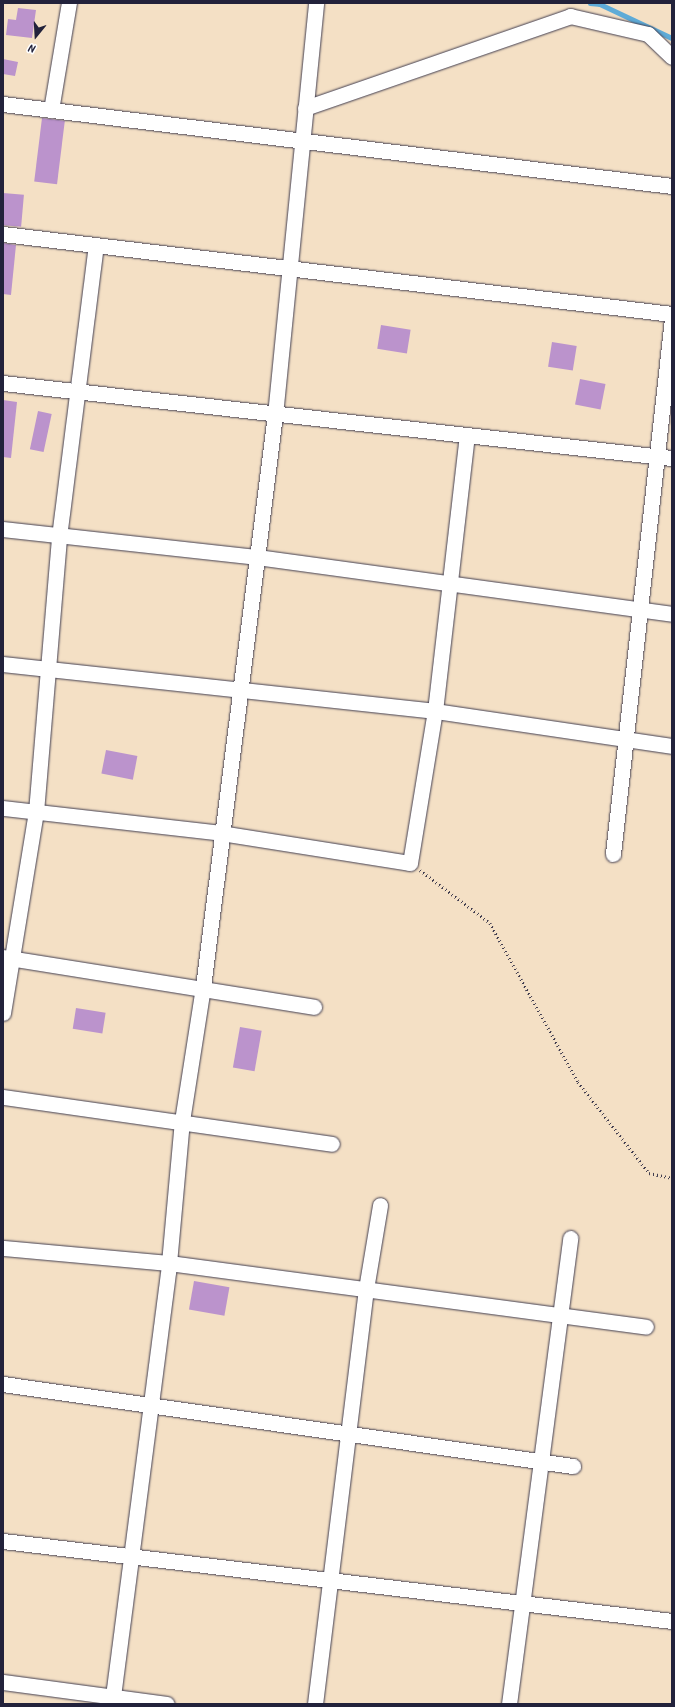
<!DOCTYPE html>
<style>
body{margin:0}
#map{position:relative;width:675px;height:1707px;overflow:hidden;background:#f4e0c5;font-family:Kalam,sans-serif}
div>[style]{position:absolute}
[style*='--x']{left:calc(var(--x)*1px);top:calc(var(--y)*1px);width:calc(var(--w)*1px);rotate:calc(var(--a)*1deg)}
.stream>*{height:4.5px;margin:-2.25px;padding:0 2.25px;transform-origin:2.25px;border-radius:2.25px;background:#5eabd7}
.building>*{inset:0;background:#bb93cc;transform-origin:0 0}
.path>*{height:2.5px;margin-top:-1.25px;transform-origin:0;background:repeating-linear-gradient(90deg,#423e50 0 1px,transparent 0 4px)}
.roads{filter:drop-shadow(0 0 1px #423e50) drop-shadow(0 0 1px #423e50)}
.street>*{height:15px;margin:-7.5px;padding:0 7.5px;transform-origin:7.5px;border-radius:7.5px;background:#fff}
span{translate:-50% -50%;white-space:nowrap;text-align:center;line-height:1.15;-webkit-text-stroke:3px #fff;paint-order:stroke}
.frame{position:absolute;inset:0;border:4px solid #22223b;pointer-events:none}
.north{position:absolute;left:16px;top:16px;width:40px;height:40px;-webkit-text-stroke:3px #fff;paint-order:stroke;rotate:198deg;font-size:11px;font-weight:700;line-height:16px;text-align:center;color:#22223b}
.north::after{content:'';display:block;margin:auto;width:14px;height:18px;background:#22223b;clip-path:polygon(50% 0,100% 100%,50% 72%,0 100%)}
</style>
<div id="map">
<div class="stream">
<i style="--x:590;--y:3;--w:10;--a:6"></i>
<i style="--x:600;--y:4;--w:80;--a:25.3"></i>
</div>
<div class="building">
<i style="clip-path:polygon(18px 8px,36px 10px,32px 38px,6px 35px,8px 19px,16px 20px)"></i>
<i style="clip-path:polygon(3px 59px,18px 62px,15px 76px,3px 74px)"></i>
<i style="left:42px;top:118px;width:23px;height:64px;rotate:7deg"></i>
<i style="left:3px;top:193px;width:21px;height:32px;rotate:5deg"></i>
<i style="clip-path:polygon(3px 243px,16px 245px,11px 295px,3px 294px)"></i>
<i style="left:381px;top:325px;width:30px;height:24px;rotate:9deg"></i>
<i style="left:552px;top:342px;width:25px;height:25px;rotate:9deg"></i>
<i style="left:580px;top:379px;width:26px;height:26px;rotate:11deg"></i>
<i style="clip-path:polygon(3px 400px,17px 402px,11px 458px,3px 457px)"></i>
<i style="left:38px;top:411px;width:14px;height:39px;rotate:12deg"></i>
<i style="left:106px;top:750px;width:32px;height:24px;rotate:11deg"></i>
<i style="left:76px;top:1008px;width:30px;height:21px;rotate:9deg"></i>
<i style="left:240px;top:1027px;width:22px;height:41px;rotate:10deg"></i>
<i style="left:194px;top:1281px;width:36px;height:29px;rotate:10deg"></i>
</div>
<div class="path">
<i style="--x:420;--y:870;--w:88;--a:37.1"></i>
<i style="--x:490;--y:923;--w:182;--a:61"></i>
<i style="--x:578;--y:1082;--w:115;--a:52"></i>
<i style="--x:649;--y:1173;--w:24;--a:12"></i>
</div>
<div class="roads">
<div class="street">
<i style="--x:3;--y:104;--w:674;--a:6.99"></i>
<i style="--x:305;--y:108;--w:281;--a:-19.1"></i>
<i style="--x:570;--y:16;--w:80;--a:13"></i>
<i style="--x:648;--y:34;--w:33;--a:44"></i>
<i style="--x:51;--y:110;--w:109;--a:-80.5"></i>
<i style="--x:3;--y:234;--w:674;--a:6.82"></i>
<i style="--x:3;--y:383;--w:673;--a:6.4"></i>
<i style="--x:3;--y:529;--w:256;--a:6.3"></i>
<i style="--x:257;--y:557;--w:419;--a:7.8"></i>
<i style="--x:3;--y:664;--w:435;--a:6.2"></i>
<i style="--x:435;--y:711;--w:240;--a:8.4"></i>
<i style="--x:3;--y:808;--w:219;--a:6.5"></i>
<i style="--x:221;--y:833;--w:191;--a:9"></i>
<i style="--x:410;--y:863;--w:154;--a:-80.7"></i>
<i style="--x:435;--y:711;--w:277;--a:-83.4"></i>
<i style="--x:613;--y:854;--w:538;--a:-83.71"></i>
<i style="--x:3;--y:957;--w:315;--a:9.1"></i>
<i style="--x:3;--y:1013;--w:204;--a:-80.7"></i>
<i style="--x:36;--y:812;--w:276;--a:-85.2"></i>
<i style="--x:59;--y:537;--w:294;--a:-82.8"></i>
<i style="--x:3;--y:1097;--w:332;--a:8.1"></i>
<i style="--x:3;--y:1248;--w:167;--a:5.2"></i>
<i style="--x:169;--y:1263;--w:481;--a:7.6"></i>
<i style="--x:3;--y:1384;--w:576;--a:8.19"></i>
<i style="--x:3;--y:1541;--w:674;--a:6.82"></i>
<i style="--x:3;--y:1682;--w:165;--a:7.6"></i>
<i style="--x:112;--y:1704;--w:445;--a:-82.6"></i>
<i style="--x:169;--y:1263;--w:143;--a:-84.8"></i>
<i style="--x:182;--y:1121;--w:136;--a:-81.1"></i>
<i style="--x:203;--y:987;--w:577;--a:-82.83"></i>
<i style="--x:275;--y:415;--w:414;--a:-84.3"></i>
<i style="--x:315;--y:1704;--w:418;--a:-83"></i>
<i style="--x:366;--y:1289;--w:85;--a:-80.5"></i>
<i style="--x:509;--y:1704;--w:470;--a:-82.5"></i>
</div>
</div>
<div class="frame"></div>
<div class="north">N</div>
</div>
